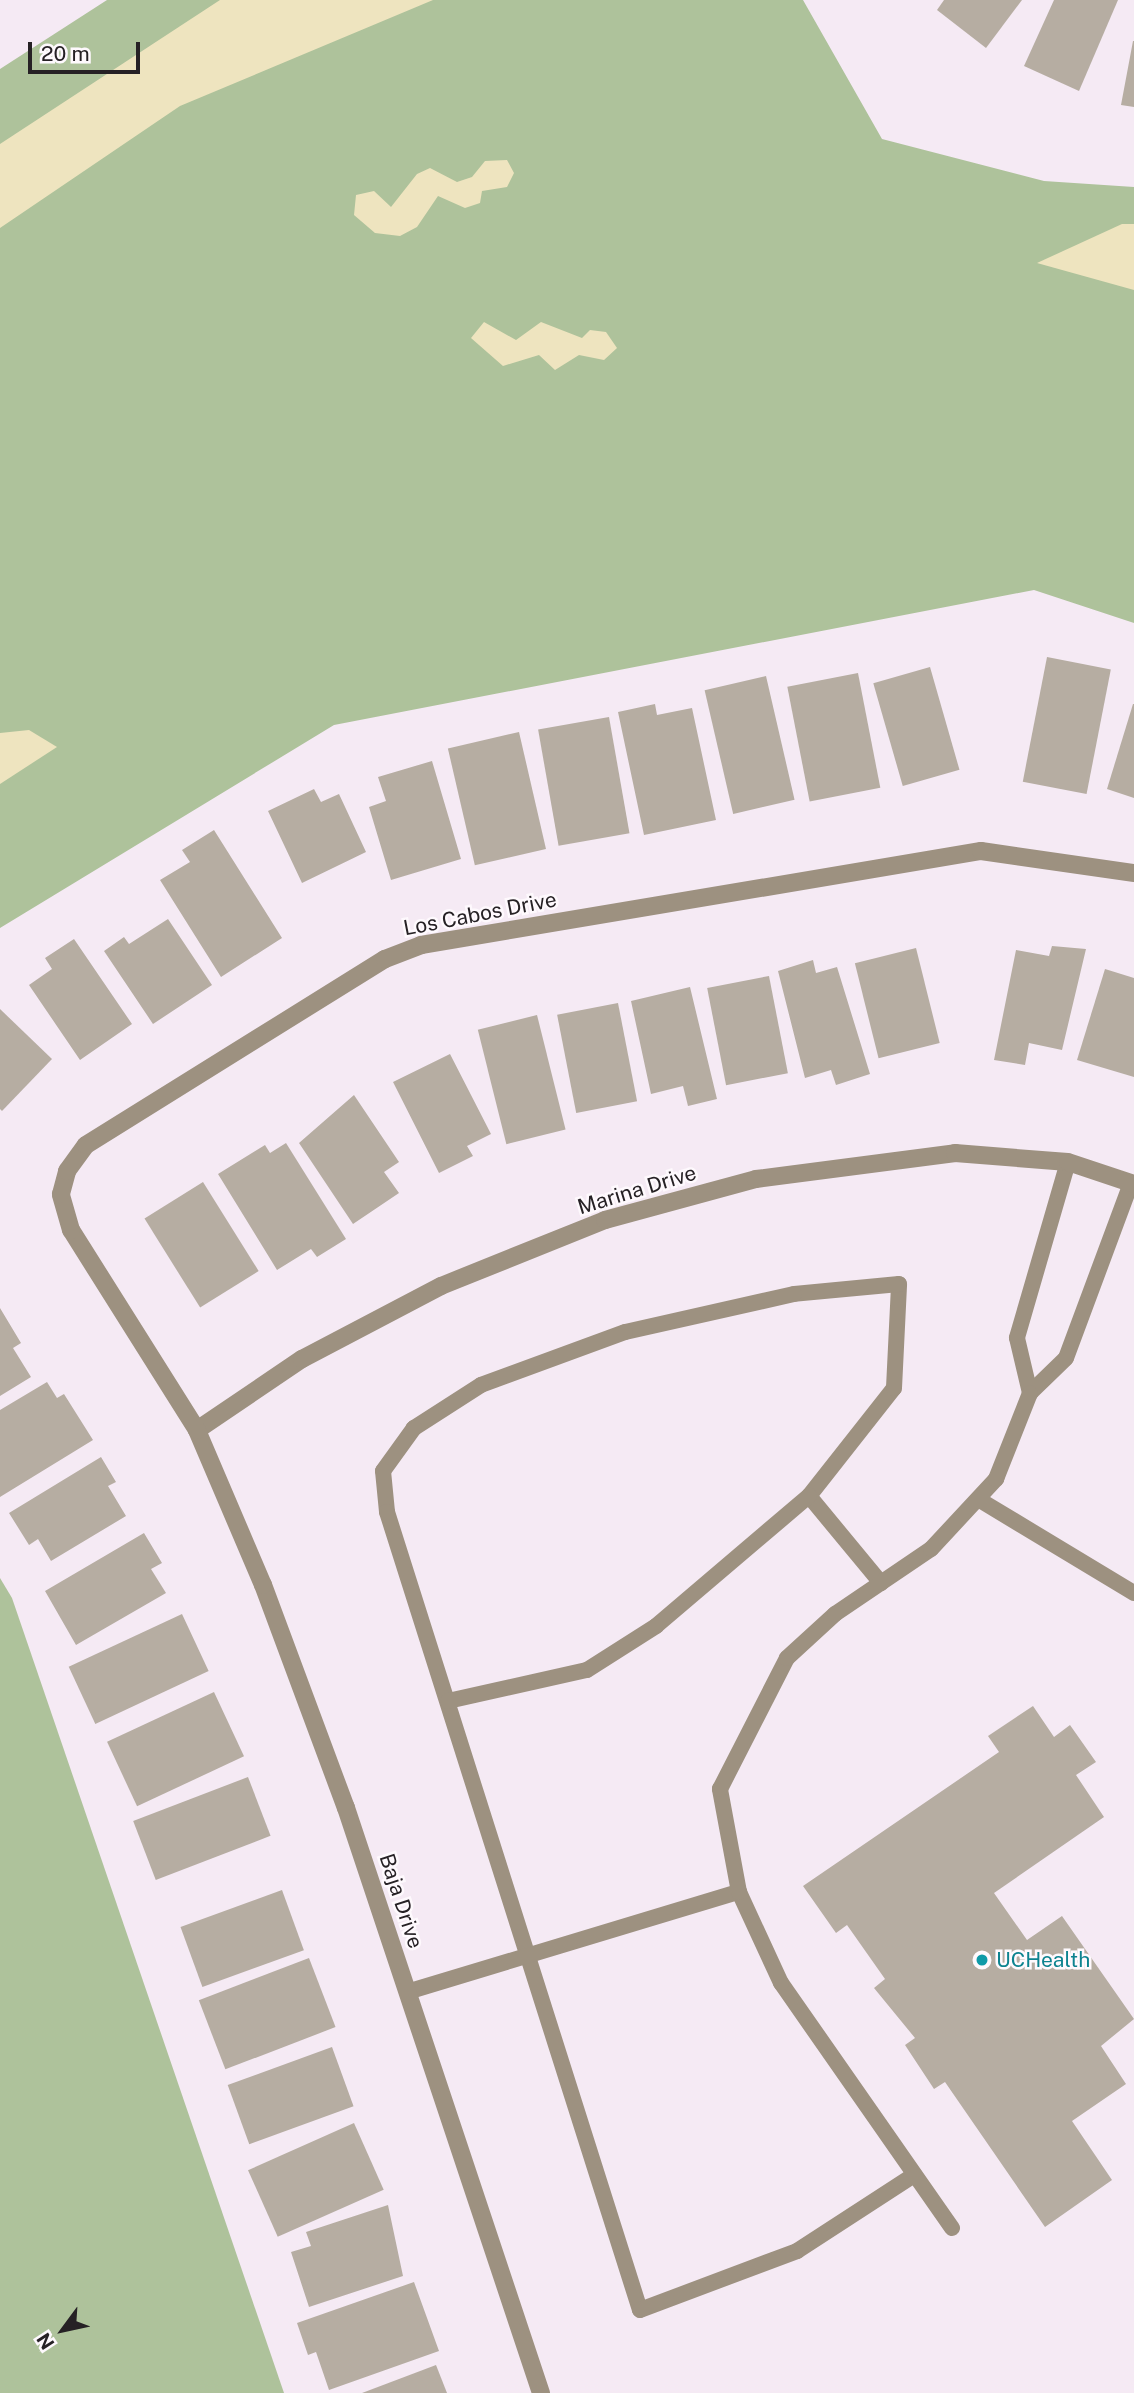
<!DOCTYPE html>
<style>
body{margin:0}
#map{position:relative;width:1134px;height:2393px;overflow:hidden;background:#f5eaf4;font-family:"Public Sans",sans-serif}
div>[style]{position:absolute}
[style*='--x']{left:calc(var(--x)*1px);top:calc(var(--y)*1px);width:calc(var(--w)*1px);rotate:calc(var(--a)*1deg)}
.green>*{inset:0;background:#aec29b}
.sand>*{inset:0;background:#eee4bf}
.building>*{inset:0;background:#b6ada2;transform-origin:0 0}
.service>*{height:16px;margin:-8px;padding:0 8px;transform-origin:8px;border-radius:8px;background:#9d9180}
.minor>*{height:18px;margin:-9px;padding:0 9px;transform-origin:9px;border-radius:9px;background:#9d9180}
.dots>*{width:19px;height:19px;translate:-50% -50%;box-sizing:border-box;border:4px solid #fef9fd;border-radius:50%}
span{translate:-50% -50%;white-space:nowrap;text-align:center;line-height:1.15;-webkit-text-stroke:5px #fef9fd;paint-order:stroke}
.street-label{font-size:21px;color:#262125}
.culture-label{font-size:21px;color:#0d838f}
.left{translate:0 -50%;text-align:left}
.north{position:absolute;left:28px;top:2295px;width:70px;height:70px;-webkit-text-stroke:5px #fef9fd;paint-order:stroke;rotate:237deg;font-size:19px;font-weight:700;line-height:28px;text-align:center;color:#262125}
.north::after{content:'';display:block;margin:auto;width:24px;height:32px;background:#262125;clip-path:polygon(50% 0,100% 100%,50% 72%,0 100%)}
.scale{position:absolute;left:28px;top:42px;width:112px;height:32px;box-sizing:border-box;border:4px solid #262125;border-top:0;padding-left:9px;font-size:21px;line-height:24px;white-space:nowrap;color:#262125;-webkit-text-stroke:5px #fef9fd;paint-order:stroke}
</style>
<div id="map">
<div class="green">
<i style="clip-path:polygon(107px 0,803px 0,882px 139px,1044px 181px,1134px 187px,1134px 623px,1034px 590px,334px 725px,0 928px,0 69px)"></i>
<i style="clip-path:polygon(0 1578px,12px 1598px,284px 2393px,0 2393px)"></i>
</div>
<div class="sand">
<i style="clip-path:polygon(220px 0,433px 0,180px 106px,0 228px,0 144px)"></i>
<i style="clip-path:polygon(507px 160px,514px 173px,507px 187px,482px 191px,480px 203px,465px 208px,438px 196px,417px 227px,400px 236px,375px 233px,354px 215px,356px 195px,374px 191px,391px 207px,417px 174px,430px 168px,457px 182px,472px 177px,485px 161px)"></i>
<i style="clip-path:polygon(1122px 224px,1134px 224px,1134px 290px,1037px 263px)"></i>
<i style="clip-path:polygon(484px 322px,516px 340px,541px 322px,582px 338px,590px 330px,606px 332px,617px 348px,604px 360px,579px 355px,555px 370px,539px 355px,503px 366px,471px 338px)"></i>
<i style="clip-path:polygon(29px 730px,57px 747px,0 784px,0 733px)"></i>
</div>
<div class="building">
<i style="clip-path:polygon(944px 0,1022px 0,986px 48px,937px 10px)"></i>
<i style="clip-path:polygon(1054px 0,1118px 0,1079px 91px,1024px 66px)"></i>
<i style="clip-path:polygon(1133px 41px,1134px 41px,1134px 107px,1121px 105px)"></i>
<i style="left:1047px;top:657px;width:65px;height:127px;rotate:11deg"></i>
<i style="left:930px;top:667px;width:107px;height:59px;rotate:74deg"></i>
<i style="left:858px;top:673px;width:117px;height:72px;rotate:79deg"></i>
<i style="left:766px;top:676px;width:127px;height:63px;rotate:77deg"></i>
<i style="clip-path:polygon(655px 704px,657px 715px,692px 708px,716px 820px,644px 835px,618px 712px)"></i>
<i style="clip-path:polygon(1133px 704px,1134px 704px,1134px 798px,1107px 789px)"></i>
<i style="left:609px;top:717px;width:118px;height:72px;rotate:80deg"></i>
<i style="left:519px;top:732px;width:120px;height:73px;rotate:77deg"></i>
<i style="clip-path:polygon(432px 761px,461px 859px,391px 880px,369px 807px,386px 801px,378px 777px)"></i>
<i style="clip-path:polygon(314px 789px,321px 802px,339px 794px,366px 852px,302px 883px,268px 811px)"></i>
<i style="clip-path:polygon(214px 830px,282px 938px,221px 977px,160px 880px,190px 862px,182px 850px)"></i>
<i style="clip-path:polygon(168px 919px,212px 985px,153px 1024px,104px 951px,124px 937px,129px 944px)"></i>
<i style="clip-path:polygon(74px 939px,132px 1024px,80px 1060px,29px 985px,52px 969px,45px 958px)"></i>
<i style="clip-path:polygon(1052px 946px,1086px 949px,1062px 1050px,1029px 1043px,1025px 1065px,994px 1060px,1016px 950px,1049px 956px)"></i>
<i style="left:916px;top:948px;width:98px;height:63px;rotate:76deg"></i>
<i style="clip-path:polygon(813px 960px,816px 973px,837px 967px,870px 1074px,836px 1085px,831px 1070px,805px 1078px,778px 971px)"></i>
<i style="clip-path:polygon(1105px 969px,1134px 978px,1134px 1077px,1077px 1060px)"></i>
<i style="left:769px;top:976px;width:99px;height:63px;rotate:79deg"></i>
<i style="clip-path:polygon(690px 987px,717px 1099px,688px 1106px,683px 1086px,651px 1094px,631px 1001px)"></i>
<i style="left:618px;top:1003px;width:100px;height:62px;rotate:79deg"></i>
<i style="clip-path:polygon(0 1009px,52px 1059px,2px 1111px,0 1109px)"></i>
<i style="left:537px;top:1015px;width:118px;height:61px;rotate:76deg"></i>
<i style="clip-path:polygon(450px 1054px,491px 1134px,467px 1146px,473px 1156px,439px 1173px,393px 1082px)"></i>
<i style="clip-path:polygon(354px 1095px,399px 1162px,384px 1172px,399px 1193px,353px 1224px,299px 1143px)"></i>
<i style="clip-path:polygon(286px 1143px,346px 1239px,317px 1257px,311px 1249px,277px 1270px,218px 1174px,265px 1145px,270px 1153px)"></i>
<i style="left:203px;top:1182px;width:105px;height:69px;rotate:58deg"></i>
<i style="clip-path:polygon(0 1308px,21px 1343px,13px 1348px,31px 1377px,0 1396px)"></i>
<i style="clip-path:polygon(47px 1382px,57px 1398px,64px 1394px,93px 1440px,0 1497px,0 1410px)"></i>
<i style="clip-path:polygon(101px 1457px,116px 1482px,108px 1486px,126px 1516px,51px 1561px,38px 1539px,29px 1545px,9px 1513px)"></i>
<i style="clip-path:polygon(144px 1533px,162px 1563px,151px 1569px,166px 1593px,76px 1645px,45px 1591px)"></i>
<i style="left:182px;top:1614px;width:63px;height:125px;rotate:65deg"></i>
<i style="left:214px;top:1692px;width:71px;height:118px;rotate:65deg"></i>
<i style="clip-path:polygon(1033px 1706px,1054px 1737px,1070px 1725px,1096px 1762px,1076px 1775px,1104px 1817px,994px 1893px,1027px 1940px,1062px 1916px,1134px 2019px,1101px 2046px,1126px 2084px,1072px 2121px,1112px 2180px,1045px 2227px,945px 2082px,934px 2089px,905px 2045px,915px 2038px,874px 1988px,885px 1979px,847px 1925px,836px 1933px,803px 1886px,999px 1752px,988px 1736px)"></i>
<i style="left:248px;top:1777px;width:63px;height:123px;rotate:69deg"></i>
<i style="left:282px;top:1890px;width:64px;height:108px;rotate:70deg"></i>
<i style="left:309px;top:1958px;width:74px;height:118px;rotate:69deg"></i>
<i style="left:332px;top:2047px;width:63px;height:111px;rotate:70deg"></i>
<i style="left:354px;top:2123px;width:73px;height:116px;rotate:66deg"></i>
<i style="clip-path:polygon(388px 2205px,403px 2276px,309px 2307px,291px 2252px,311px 2246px,306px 2232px)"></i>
<i style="clip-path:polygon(414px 2282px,439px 2351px,329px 2390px,316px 2352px,308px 2355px,297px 2323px)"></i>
<i style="clip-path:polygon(436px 2365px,447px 2393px,362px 2393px)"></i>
</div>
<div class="service">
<i style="--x:1068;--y:1162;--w:183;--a:106.2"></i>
<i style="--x:1017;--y:1338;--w:57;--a:76.7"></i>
<i style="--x:1030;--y:1393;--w:50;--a:-44.2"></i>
<i style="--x:1066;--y:1358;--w:187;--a:-69.6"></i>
<i style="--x:978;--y:1499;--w:182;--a:31.1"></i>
<i style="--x:881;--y:1583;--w:113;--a:-129.6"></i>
<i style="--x:809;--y:1496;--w:137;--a:-51.8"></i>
<i style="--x:894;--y:1388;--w:104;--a:-87.2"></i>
<i style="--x:899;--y:1284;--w:105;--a:174.6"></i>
<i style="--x:794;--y:1294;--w:173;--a:167.3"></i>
<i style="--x:625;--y:1332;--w:153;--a:159.8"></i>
<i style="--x:481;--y:1385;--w:80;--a:147.3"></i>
<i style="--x:414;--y:1428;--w:53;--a:125.8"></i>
<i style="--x:383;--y:1471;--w:41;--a:84.4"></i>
<i style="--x:387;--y:1512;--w:837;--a:72.41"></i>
<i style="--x:640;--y:2310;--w:168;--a:-20.6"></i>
<i style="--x:797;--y:2251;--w:140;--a:-33"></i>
<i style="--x:448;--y:1701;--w:142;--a:-12.6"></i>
<i style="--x:587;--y:1670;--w:82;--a:-32.5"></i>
<i style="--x:656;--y:1626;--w:201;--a:-40.4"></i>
<i style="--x:407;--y:1992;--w:347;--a:-16.8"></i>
<i style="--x:952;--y:2228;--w:299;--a:-124.9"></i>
<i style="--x:781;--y:1983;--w:100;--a:-114.8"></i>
<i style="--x:739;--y:1892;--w:105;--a:-100.5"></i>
<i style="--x:720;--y:1789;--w:147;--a:-62.9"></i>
<i style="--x:787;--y:1658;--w:65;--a:-42.5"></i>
<i style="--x:835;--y:1614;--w:116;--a:-34.1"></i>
<i style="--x:931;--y:1549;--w:96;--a:-47.1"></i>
<i style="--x:996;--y:1479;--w:92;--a:-68.4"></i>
</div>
<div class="minor">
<i style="--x:197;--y:1430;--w:127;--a:-34.1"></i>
<i style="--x:302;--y:1359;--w:157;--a:-27.7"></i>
<i style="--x:441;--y:1286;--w:177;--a:-21.9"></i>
<i style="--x:605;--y:1220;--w:156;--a:-15.2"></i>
<i style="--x:756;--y:1179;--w:201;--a:-7.4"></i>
<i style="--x:955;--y:1153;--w:113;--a:4.6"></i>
<i style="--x:1068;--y:1162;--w:70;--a:18.4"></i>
<i style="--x:541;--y:2393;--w:617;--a:-108.43"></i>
<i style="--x:346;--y:1808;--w:238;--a:-110.4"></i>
<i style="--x:263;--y:1585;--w:168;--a:-113.1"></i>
<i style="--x:197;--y:1430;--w:236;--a:-122.2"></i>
<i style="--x:71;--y:1230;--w:37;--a:-106"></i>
<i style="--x:61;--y:1194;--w:24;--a:-75"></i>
<i style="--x:67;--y:1171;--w:32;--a:-54"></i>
<i style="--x:86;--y:1145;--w:352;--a:-31.9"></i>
<i style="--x:385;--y:959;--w:39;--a:-21"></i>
<i style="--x:421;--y:945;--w:568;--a:-9.53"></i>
<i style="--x:981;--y:851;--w:155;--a:8.2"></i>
</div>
<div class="dots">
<i style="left:982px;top:1960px;background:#0f9aa8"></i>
</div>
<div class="street-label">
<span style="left:480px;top:914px;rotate:-11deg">Los Cabos Drive</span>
<span style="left:637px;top:1190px;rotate:-17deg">Marina Drive</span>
<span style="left:401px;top:1901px;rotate:72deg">Baja Drive</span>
</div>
<div class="culture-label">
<span class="left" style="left:996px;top:1960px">UCHealth</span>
</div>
<div class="north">N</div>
<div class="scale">20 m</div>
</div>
